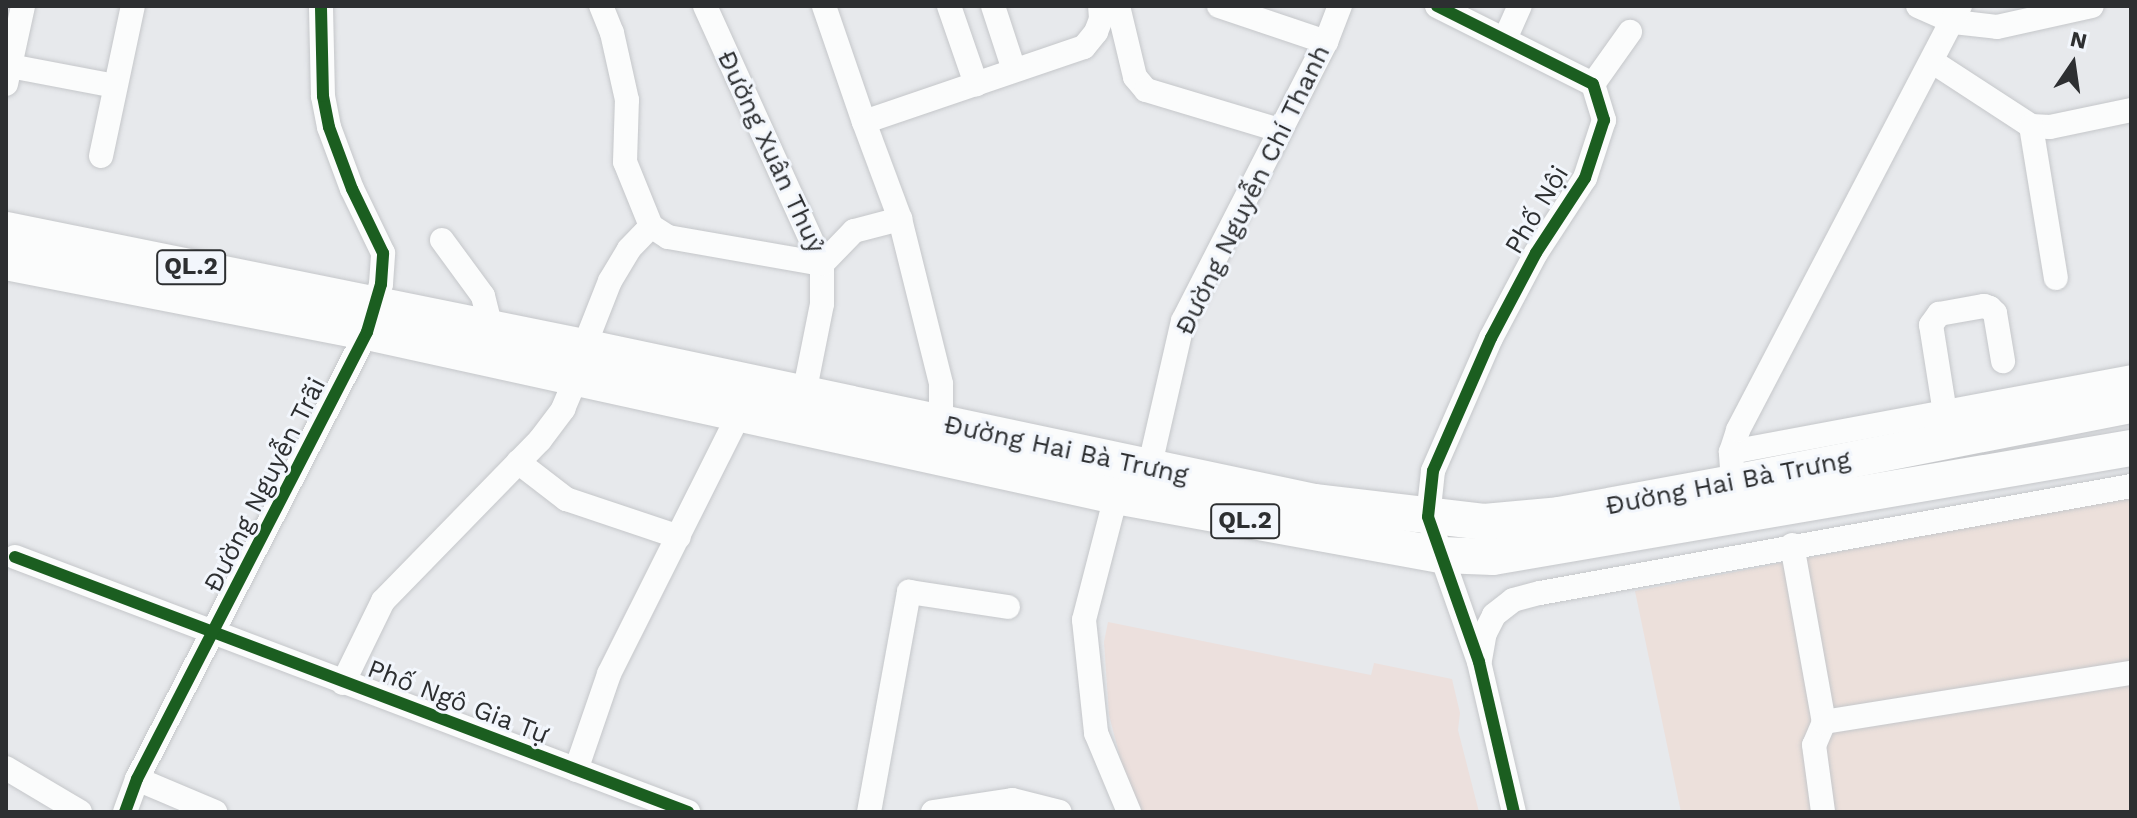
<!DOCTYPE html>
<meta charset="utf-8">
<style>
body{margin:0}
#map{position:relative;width:2137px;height:818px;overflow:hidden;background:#e7e9ec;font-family:"Work Sans",sans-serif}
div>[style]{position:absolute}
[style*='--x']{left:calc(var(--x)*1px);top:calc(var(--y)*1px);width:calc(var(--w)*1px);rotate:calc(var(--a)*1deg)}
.industrial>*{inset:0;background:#ece0db}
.education>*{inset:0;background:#ece0dd}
.roads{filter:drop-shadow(0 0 2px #c5c7ca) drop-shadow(0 0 2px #c5c7ca)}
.minor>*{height:24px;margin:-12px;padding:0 12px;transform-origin:12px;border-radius:12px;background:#fbfcfc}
.highway>*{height:36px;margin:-18px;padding:0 18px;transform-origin:18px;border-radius:18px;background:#fbfcfc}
.cycleway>*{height:12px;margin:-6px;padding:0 6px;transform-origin:6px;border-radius:6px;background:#1b5e20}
span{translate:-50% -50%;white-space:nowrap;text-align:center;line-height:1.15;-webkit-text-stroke:6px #f2f6fc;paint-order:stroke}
.shield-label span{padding:2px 6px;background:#f2f6fc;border:2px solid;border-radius:6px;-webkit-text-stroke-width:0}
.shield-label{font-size:24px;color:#2d2f31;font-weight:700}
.street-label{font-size:26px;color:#2d2f31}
.frame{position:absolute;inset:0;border:8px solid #2d2f31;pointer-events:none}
.north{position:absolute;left:2033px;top:24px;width:80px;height:80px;-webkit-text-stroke:6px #f2f6fc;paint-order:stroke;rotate:13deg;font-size:22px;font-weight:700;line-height:32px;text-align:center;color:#2d2f31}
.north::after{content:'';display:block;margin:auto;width:28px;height:36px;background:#2d2f31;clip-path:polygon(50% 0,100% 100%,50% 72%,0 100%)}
</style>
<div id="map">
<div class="industrial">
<i style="clip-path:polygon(2131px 496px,2131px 812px,1681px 812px,1635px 591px)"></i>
</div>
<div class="education">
<i style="clip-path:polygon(1108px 622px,1371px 675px,1374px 663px,1452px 679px,1460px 713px,1458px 730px,1479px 812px,1142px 812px,1126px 780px,1109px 715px,1104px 642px)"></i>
</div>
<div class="roads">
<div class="minor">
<i style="--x:705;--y:6;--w:283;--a:65.6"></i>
<i style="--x:822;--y:264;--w:40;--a:90"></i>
<i style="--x:822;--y:304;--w:92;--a:101.3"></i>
<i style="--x:824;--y:6;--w:123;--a:71"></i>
<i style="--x:864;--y:122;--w:232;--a:-18.8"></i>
<i style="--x:1084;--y:47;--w:19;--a:-51"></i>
<i style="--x:1096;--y:32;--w:14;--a:-69"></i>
<i style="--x:1101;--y:19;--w:13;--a:-94"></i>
<i style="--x:949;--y:6;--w:83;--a:70.9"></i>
<i style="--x:993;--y:6;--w:67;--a:71.8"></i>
<i style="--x:1118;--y:6;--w:73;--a:76.5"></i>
<i style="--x:1135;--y:77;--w:17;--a:50"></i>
<i style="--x:1146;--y:90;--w:139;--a:16.7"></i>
<i style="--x:1219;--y:6;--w:113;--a:18.6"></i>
<i style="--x:1437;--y:6;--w:174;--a:26.6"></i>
<i style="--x:1593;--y:84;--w:38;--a:73"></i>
<i style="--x:1604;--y:120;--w:61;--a:108.1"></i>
<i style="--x:1585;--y:178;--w:90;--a:123.2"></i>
<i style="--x:1536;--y:253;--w:96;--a:117.9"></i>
<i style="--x:1491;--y:338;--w:145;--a:113.6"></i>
<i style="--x:1433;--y:471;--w:46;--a:96.2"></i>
<i style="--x:1428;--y:517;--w:154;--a:70.6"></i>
<i style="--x:1479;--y:662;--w:154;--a:76.9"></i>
<i style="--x:1918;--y:6;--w:39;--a:24"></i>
<i style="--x:1954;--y:22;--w:43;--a:6.6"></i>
<i style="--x:1997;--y:27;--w:97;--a:-12.5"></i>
<i style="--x:1505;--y:39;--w:36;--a:-66"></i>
<i style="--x:1933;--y:62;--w:117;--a:33.1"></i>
<i style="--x:2031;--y:126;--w:19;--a:3"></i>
<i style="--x:2050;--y:127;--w:83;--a:-11.9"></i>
<i style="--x:10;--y:66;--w:107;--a:10.8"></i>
<i style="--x:6;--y:84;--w:80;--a:-77.7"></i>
<i style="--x:1593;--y:84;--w:64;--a:-54.6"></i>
<i style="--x:864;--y:122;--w:103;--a:69.6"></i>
<i style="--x:2031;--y:126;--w:154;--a:80.7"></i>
<i style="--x:101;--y:156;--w:153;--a:-78"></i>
<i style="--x:651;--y:226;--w:20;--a:33"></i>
<i style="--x:668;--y:237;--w:156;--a:9.9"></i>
<i style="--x:822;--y:264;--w:46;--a:-45.9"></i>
<i style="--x:854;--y:231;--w:48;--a:-14.6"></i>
<i style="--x:900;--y:219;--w:170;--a:76"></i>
<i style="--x:941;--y:384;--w:38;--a:90"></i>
<i style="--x:442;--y:240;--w:69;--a:53.8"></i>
<i style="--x:483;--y:296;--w:33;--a:76"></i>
<i style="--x:584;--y:347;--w:71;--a:-68.5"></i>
<i style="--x:610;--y:281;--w:37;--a:-59"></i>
<i style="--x:629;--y:249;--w:32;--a:-46"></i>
<i style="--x:651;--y:226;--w:69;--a:-112.1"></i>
<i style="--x:625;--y:162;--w:62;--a:-88.2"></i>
<i style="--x:627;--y:100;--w:69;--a:-102.6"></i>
<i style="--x:612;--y:33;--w:29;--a:-112"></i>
<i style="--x:1945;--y:413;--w:89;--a:-99"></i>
<i style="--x:1931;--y:325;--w:14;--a:-54"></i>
<i style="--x:1939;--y:314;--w:46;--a:-10.1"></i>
<i style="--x:1984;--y:306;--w:6;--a:18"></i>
<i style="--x:1990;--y:308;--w:7;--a:45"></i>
<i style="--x:1995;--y:313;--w:49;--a:80.5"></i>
<i style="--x:1731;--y:452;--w:407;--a:-10.6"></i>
<i style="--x:518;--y:462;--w:61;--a:37.6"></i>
<i style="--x:566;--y:499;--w:119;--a:18.6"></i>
<i style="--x:1149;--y:469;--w:152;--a:-77.1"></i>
<i style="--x:1183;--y:321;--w:314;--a:-62.9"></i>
<i style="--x:1326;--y:42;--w:39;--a:-69"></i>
<i style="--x:1733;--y:483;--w:31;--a:-94"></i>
<i style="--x:1731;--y:452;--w:23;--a:-72"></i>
<i style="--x:1738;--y:430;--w:479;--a:-62.4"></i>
<i style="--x:1116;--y:496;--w:128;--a:104.5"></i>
<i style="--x:1084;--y:620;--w:114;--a:83.9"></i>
<i style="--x:1096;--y:733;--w:86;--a:67.3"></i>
<i style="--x:1792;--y:545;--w:180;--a:79.8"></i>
<i style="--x:1824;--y:722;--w:25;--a:113"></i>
<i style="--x:1814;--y:745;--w:68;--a:82.3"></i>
<i style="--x:15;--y:557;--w:720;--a:20.75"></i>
<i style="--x:1480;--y:660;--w:27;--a:-80"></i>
<i style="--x:1485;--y:633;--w:20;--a:-63"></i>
<i style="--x:1494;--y:615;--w:24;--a:-38"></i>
<i style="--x:1513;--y:600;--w:28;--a:-15"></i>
<i style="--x:1540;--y:593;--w:601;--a:-10.26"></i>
<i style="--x:343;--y:683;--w:91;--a:-64"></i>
<i style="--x:383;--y:601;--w:225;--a:-45.7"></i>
<i style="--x:540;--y:440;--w:39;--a:-53"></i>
<i style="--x:563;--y:409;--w:34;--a:-67"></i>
<i style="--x:1824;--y:722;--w:311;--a:-9.1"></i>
<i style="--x:6;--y:768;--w:86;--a:30.7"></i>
<i style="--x:576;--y:770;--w:102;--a:-71"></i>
<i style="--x:609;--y:674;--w:291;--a:-63.4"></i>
<i style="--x:137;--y:779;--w:85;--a:22.9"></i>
<i style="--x:125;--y:812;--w:35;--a:-70"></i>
<i style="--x:137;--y:779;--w:503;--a:-62.77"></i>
<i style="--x:367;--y:332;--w:50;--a:-73.7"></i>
<i style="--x:381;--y:284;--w:31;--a:-86"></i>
<i style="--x:383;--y:253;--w:71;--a:-115.8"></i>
<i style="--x:352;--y:189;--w:66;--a:-110.4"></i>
<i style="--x:329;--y:127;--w:32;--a:-101"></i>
<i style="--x:323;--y:96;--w:90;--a:-91.3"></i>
<i style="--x:869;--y:812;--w:224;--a:-79.7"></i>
<i style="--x:909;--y:592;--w:100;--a:8.6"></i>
<i style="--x:933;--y:812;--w:80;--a:-8.6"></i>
<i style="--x:1012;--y:800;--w:49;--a:14"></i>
</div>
<div class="highway">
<i style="--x:6;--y:230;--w:590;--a:11.44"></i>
<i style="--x:584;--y:347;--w:746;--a:11.99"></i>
<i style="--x:1314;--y:502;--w:171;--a:6.7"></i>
<i style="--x:1484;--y:522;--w:75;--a:-5.3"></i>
<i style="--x:1559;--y:515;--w:177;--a:-10.4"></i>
<i style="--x:1733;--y:483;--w:406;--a:-11.1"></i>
<i style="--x:6;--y:262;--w:368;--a:11"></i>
<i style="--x:367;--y:332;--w:767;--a:12.35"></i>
<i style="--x:1116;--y:496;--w:331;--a:10.3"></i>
<i style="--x:1442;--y:555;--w:51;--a:2.2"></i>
<i style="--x:1493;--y:557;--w:647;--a:-9.7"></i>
</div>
</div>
<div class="cycleway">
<i style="--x:1437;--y:6;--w:174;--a:26.6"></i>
<i style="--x:1593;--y:84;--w:38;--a:73"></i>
<i style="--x:1604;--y:120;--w:61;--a:108.1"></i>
<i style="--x:1585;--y:178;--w:90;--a:123.2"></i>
<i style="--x:1536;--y:253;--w:96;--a:117.9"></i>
<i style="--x:1491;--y:338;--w:145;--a:113.6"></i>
<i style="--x:1433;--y:471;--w:46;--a:96.2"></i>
<i style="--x:1428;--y:517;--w:154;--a:70.6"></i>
<i style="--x:1479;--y:662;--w:154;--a:76.9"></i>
<i style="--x:15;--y:557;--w:720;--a:20.75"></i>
<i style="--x:125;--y:812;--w:35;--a:-70"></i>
<i style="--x:137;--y:779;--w:503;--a:-62.77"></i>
<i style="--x:367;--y:332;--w:50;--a:-73.7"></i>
<i style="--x:381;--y:284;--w:31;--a:-86"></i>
<i style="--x:383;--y:253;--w:71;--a:-115.8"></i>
<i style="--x:352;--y:189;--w:66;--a:-110.4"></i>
<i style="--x:329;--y:127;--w:32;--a:-101"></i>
<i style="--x:323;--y:96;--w:90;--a:-91.3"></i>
</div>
<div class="shield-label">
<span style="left:191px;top:267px">QL.2</span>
<span style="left:1245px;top:521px">QL.2</span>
</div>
<div class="street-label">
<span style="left:771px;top:152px;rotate:65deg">Đường Xuân Thuỷ</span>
<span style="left:1253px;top:190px;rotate:-64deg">Đường Nguyễn Chí Thanh</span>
<span style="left:1537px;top:210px;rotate:-59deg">Phố Nội</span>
<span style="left:1066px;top:450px;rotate:12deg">Đường Hai Bà Trưng</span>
<span style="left:1728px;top:483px;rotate:-11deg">Đường Hai Bà Trưng</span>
<span style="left:265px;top:485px;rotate:-63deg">Đường Nguyễn Trãi</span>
<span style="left:458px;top:702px;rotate:21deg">Phố Ngô Gia Tự</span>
</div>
<div class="frame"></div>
<div class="north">N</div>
</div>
